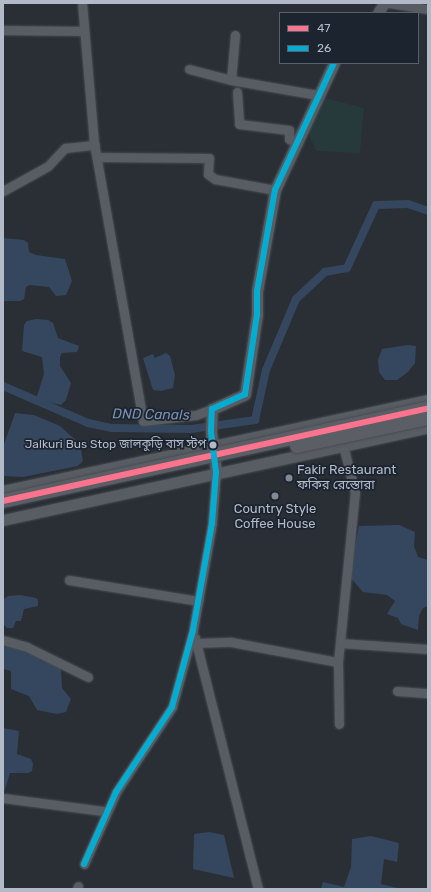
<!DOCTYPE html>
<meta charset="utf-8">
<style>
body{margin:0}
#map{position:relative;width:431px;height:892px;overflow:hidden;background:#292f35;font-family:Rubik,"Noto Sans Bengali",sans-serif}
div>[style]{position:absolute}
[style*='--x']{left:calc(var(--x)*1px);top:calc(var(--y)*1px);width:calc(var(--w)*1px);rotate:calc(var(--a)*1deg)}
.green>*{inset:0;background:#26393b}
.water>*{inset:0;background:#35475e}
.canal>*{height:8px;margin:-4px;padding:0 4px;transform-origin:4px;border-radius:4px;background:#35475e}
.roads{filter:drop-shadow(0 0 1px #474b50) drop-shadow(0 0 1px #474b50)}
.minor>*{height:9px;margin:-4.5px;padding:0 4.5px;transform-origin:4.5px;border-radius:4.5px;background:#585c63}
.tertiary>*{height:11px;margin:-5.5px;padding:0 5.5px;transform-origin:5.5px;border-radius:5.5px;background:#585c63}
.bridges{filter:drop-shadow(0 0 1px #464b52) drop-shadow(0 0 1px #464b52)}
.primary-bridge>*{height:14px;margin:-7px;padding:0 7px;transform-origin:7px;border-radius:7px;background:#5b5f65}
.bus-1>*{height:6px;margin:-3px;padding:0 3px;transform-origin:3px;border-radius:3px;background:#fc738d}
.bus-2>*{height:6px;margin:-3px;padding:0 3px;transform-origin:3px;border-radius:3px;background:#06acd0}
.dots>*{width:11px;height:11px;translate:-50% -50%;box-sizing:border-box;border:2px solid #1c2430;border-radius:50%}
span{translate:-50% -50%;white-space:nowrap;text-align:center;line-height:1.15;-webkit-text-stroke:3.5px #1c2430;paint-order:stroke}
.bus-label{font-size:12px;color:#b2bac7}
.right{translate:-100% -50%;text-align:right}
.poi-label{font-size:13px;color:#b2bac7}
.left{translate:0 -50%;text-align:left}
.water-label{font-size:14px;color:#7a91af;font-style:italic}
.frame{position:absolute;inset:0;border:4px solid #b2bac7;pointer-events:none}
.legend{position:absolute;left:279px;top:12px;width:140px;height:52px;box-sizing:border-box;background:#1c2430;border:1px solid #58606c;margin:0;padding:5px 7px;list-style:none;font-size:12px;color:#b2bac7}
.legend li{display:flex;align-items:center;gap:8px;height:20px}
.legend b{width:20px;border:1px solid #58606c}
</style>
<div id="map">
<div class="green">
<i style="clip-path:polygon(322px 97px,364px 108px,360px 153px,317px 151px,307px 133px)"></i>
</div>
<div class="water">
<i style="clip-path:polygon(3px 238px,24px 240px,28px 243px,29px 252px,36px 255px,65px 259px,72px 281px,66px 295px,56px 296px,49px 287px,30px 285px,26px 287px,24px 299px,20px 301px,3px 301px)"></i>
<i style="clip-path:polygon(36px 319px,48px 320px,53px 323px,58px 338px,79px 346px,77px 352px,62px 353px,60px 357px,60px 366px,71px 383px,66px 400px,61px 405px,36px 399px,44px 374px,42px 357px,22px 351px,24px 325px,27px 321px)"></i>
<i style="clip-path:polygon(408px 345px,416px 346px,415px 363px,408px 372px,397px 380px,385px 380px,379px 372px,378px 360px,382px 349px)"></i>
<i style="clip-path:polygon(166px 353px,170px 356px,175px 375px,173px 388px,161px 391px,153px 390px,143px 358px,153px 354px,155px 358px)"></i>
<i style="clip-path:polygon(15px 413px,34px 415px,60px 426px,80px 444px,83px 461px,78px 466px,23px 477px,3px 476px,3px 447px)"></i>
<i style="clip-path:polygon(399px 525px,415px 532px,414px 546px,418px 557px,428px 560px,428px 606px,423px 608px,419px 616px,418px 630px,401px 624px,398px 618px,387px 614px,395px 601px,387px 595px,363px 592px,349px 576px,359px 526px)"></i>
<i style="clip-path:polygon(20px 595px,36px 598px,38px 600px,38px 606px,24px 609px,21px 621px,16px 621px,13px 628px,7px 628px,3px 624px,4px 599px,8px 596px)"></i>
<i style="clip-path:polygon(3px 641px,27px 649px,61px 669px,62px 688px,71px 699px,66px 712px,57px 714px,37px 710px,29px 696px,11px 689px,11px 671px,3px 669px)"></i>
<i style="clip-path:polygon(3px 728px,19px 731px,17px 754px,31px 759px,33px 764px,32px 771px,28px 773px,10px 773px,3px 796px)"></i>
<i style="clip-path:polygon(209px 832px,224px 835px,234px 878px,193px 869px,194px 834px)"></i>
<i style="clip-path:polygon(371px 836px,399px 843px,397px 862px,384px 859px,381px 884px,402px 889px,321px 889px,323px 882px,344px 887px,351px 867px,352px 839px)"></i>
</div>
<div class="canal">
<i style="--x:3;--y:386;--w:93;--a:23.5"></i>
<i style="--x:88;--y:423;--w:25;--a:12"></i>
<i style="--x:112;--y:428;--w:79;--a:0.7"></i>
<i style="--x:191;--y:429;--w:65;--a:-8"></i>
<i style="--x:255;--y:420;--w:51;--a:-77.6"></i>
<i style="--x:266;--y:370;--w:77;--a:-67.1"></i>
<i style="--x:296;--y:299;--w:40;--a:-43"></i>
<i style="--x:325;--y:272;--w:22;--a:-10"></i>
<i style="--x:347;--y:268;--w:69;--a:-65.3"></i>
<i style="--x:376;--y:205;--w:32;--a:-2"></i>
<i style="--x:408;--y:204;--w:21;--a:19"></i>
</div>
<div class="roads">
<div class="minor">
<i style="--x:82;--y:3;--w:141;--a:85.1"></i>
<i style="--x:94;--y:143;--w:282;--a:80"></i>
<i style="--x:143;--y:421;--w:53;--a:-6.5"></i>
<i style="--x:196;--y:415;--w:17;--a:-21"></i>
<i style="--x:389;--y:3;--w:39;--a:9"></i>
<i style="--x:3;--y:30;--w:80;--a:0.7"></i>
<i style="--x:235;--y:35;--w:45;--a:95.1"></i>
<i style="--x:231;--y:80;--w:88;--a:9.8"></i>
<i style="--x:189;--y:69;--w:43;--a:14.7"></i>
<i style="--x:237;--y:92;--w:32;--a:86"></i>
<i style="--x:239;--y:124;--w:50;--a:6.8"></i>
<i style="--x:289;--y:130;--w:9;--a:90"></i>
<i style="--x:289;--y:139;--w:10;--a:24"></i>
<i style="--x:97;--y:157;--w:112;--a:0.5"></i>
<i style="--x:209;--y:158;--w:16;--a:94"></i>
<i style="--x:208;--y:174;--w:9;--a:36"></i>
<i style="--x:215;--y:179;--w:61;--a:10.4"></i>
<i style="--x:3;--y:191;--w:51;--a:-29.1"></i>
<i style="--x:48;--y:166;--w:25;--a:-47"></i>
<i style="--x:65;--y:148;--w:30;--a:-6"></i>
<i style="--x:69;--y:580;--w:131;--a:9.2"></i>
<i style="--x:195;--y:638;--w:259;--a:75.9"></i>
<i style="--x:3;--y:640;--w:25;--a:16"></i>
<i style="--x:27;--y:647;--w:68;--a:26.2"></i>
<i style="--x:197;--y:643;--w:34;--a:-2"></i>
<i style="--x:231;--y:642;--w:109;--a:10.6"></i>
<i style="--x:338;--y:662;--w:170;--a:-84.3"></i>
<i style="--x:355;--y:493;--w:49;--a:-104"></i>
<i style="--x:340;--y:643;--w:88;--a:3.9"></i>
<i style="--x:338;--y:662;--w:62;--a:89.1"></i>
<i style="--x:397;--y:691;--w:31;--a:4"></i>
<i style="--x:3;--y:798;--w:101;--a:7.4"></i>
<i style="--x:84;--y:864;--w:79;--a:-66"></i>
<i style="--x:116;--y:792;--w:102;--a:-56.6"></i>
<i style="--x:172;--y:707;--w:80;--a:-74.7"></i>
<i style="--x:193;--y:630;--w:109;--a:-79.9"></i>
<i style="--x:212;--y:523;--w:51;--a:-85.5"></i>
<i style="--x:77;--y:889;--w:3;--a:-72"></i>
</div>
<div class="tertiary">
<i style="--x:378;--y:13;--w:12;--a:-59"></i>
<i style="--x:216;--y:472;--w:40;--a:-97.1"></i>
<i style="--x:211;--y:432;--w:23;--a:-88"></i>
<i style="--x:212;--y:409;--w:36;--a:-24"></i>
<i style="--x:245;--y:394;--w:80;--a:-81.4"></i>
<i style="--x:257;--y:315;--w:24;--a:-90"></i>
<i style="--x:257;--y:291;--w:103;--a:-79.9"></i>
<i style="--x:275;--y:190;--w:140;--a:-65.1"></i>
<i style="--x:3;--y:491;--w:435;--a:-12.1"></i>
<i style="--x:3;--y:520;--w:435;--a:-12.3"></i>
</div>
</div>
<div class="bridges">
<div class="primary-bridge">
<i style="--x:297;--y:446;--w:134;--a:-12.1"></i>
<i style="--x:3;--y:501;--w:435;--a:-12.3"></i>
</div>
</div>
<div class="bus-1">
<i style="--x:3;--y:501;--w:435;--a:-12.3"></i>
</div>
<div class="bus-2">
<i style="--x:84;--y:864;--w:79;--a:-66"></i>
<i style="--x:116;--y:792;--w:102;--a:-56.6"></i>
<i style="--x:172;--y:707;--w:80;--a:-74.7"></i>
<i style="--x:193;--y:630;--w:109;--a:-79.9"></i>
<i style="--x:212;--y:523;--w:51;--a:-85.5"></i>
<i style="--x:216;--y:472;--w:40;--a:-97.1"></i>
<i style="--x:211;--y:432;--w:23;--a:-88"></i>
<i style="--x:212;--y:409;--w:36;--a:-24"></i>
<i style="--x:245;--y:394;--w:80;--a:-81.4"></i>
<i style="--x:257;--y:315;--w:24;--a:-90"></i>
<i style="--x:257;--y:291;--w:103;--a:-79.9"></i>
<i style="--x:275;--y:190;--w:140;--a:-65.1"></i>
</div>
<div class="dots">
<i style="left:213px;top:445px;background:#b2bac7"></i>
<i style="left:289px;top:478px;background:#828994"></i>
<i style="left:275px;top:496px;background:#828994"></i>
</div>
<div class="bus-label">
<span class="right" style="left:206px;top:445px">Jalkuri Bus Stop জালকুড়ি বাস স্টপ</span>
</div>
<div class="poi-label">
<span class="left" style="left:297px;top:478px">Fakir Restaurant<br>ফকির রেস্তোরা</span>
<span style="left:275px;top:517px">Country Style<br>Coffee House</span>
</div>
<div class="water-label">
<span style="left:151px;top:415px;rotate:1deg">DND Canals</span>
</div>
<div class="frame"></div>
<ul class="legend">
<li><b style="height:5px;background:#fc738d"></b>47</li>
<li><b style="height:5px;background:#06acd0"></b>26</li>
</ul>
</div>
